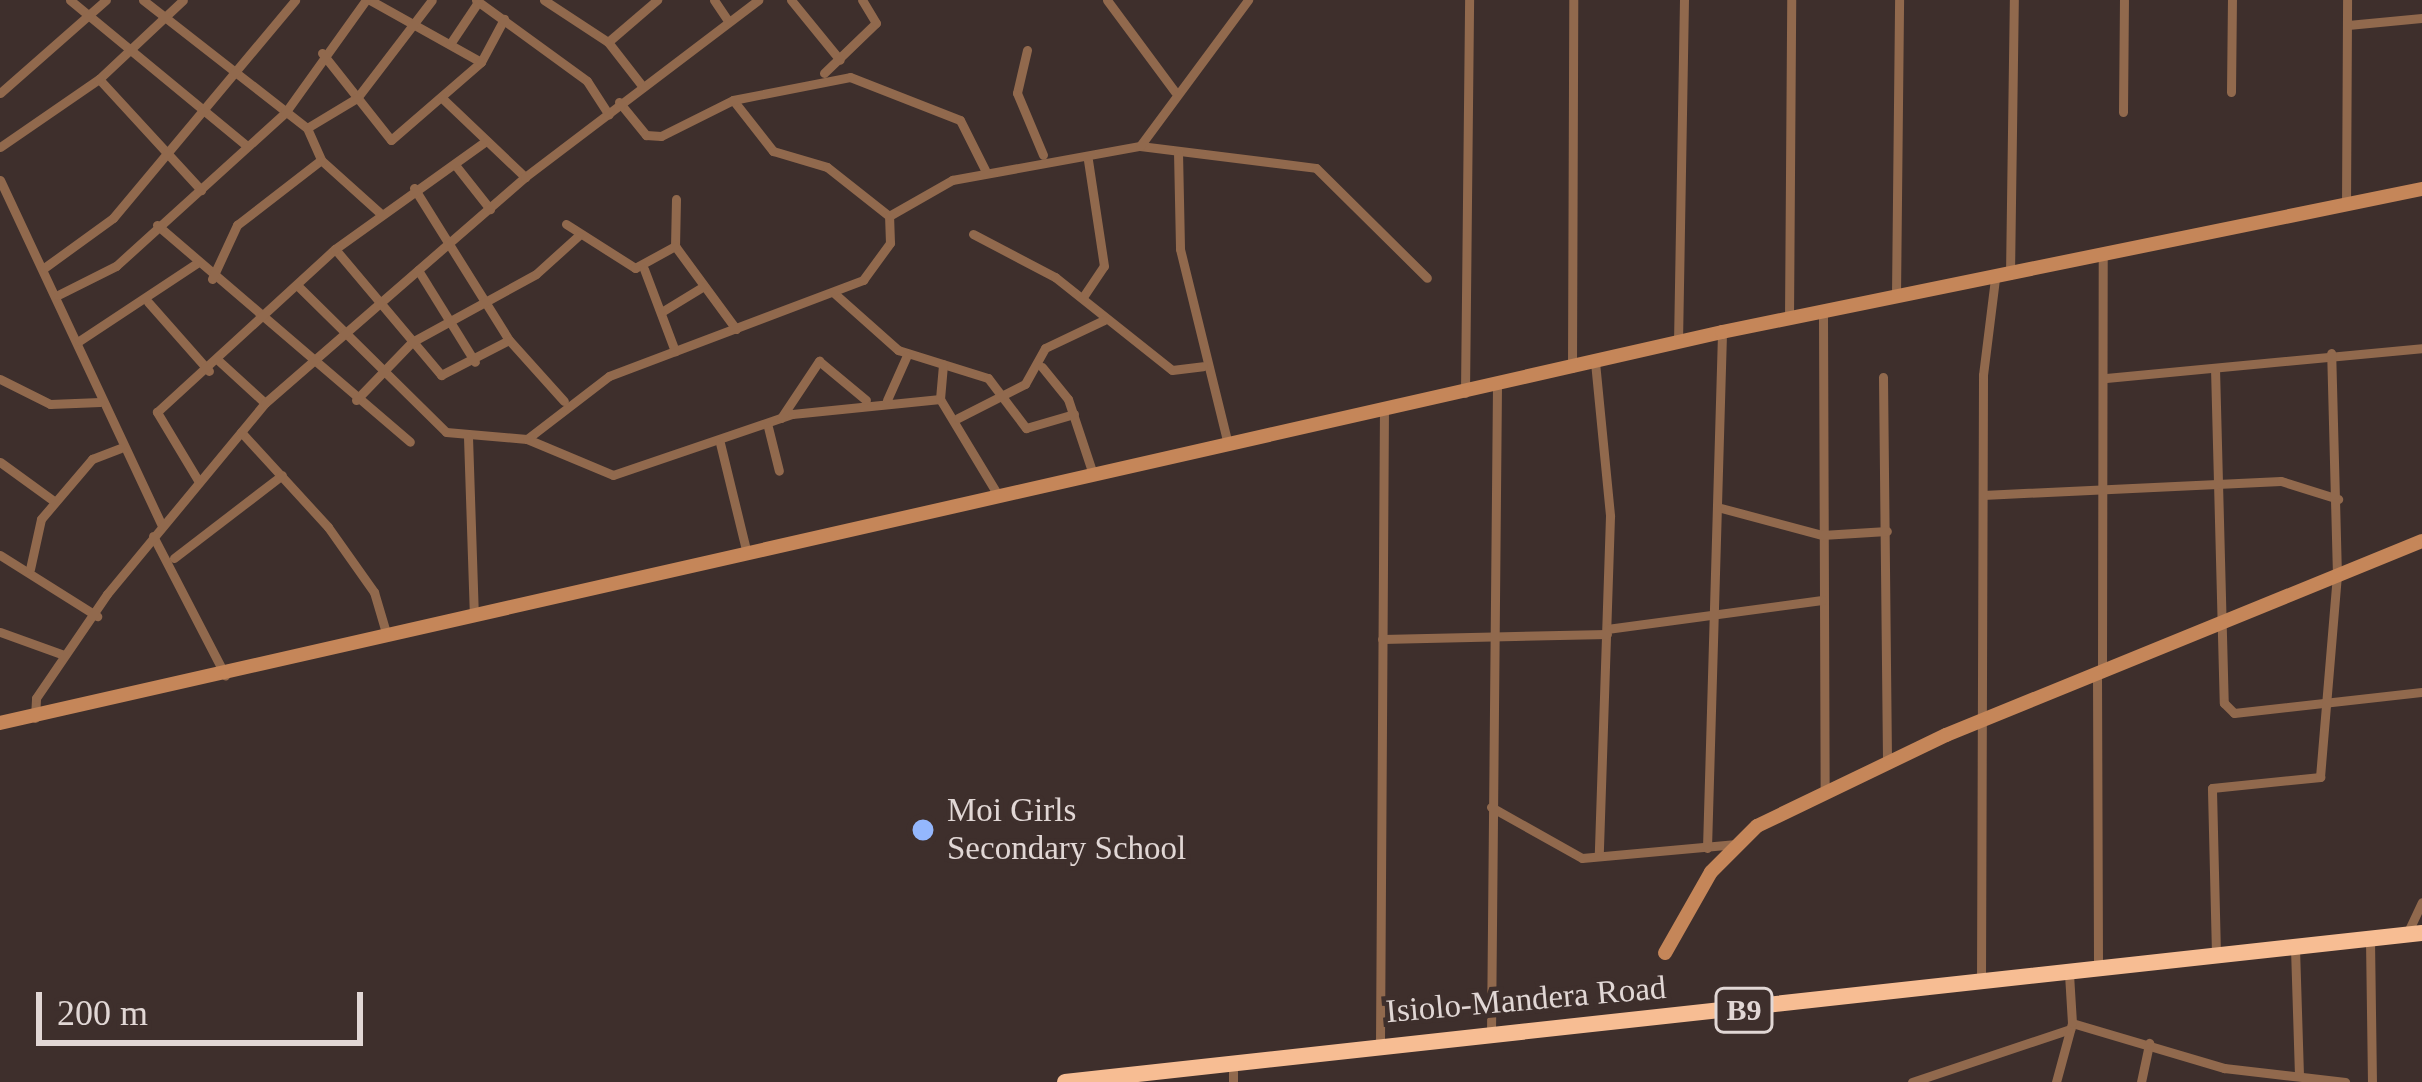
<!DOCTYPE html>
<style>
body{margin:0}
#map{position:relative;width:2422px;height:1082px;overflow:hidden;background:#3e2f2c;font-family:"Times New Roman",serif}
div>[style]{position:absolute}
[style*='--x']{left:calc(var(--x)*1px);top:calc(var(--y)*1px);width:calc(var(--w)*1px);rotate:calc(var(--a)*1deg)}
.street>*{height:9px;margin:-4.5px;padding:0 4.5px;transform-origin:4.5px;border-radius:4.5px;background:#91694d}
.secondary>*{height:14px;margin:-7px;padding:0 7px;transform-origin:7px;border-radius:7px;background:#c58659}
.highway>*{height:16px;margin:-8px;padding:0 8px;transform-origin:8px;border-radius:8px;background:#f7bd93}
.dots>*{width:33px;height:33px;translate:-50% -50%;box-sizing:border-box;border:6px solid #3e2f2c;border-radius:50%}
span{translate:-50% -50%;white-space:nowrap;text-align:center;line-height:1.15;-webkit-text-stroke:9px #3e2f2c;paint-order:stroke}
.shield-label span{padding:3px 9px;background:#3e2f2c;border:3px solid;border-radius:9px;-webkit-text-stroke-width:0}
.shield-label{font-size:30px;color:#e1d7d5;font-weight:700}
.poi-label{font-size:33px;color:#e1d7d5}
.left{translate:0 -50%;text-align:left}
.street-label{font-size:33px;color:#e1d7d5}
.scale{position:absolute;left:36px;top:992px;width:327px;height:54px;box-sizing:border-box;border:6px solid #e1d7d5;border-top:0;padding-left:15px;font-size:36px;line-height:42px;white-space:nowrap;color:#e1d7d5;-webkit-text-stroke:9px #3e2f2c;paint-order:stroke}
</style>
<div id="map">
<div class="street">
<i style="--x:70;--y:0;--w:229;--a:39.5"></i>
<i style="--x:143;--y:0;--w:208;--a:38"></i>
<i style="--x:307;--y:128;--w:35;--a:66"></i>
<i style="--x:321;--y:160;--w:81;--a:42"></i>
<i style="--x:370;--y:0;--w:127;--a:29.2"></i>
<i style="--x:481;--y:62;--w:49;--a:-61.9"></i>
<i style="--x:476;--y:0;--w:137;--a:36.1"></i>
<i style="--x:587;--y:81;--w:40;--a:57.1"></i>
<i style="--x:544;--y:0;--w:77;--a:33.3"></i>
<i style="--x:608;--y:42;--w:57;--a:52.1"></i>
<i style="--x:714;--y:0;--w:25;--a:56"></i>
<i style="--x:791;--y:0;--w:77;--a:50.8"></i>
<i style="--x:1107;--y:0;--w:114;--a:53.5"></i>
<i style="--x:2348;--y:25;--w:74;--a:-5.4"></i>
<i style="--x:608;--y:42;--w:65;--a:-40.6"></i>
<i style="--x:450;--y:44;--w:50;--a:-56.3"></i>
<i style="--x:1027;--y:50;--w:44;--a:103.1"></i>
<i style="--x:1017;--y:93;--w:67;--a:67.2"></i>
<i style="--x:322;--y:53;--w:111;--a:51.6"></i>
<i style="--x:391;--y:140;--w:119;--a:-40.9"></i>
<i style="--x:824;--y:73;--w:72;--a:-43.9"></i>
<i style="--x:876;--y:23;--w:27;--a:-121"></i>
<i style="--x:99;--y:79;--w:151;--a:47.4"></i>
<i style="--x:2231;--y:92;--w:92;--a:-89.4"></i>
<i style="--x:0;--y:93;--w:141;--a:-41.3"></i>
<i style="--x:442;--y:98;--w:115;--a:43.6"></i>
<i style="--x:733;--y:100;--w:65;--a:51.9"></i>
<i style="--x:773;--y:151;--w:56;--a:16.5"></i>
<i style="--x:827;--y:167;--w:79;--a:38.3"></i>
<i style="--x:619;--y:102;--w:43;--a:50.7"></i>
<i style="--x:646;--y:135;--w:15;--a:4"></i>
<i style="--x:661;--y:136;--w:80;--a:-26.6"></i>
<i style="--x:733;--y:100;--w:119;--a:-11.1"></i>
<i style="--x:850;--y:77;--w:118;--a:21.4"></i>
<i style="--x:960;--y:120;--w:56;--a:63.4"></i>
<i style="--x:2123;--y:112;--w:112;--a:-89.5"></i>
<i style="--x:307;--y:128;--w:58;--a:-31"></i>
<i style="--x:357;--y:98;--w:123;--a:-52.6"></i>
<i style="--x:1140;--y:146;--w:177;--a:7.1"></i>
<i style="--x:1316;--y:168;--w:156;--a:44.7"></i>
<i style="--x:0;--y:147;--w:120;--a:-34.5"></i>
<i style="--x:99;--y:79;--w:115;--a:-43.2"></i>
<i style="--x:1178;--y:152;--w:97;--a:88.8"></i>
<i style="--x:1180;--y:249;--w:202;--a:76.2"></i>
<i style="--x:456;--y:166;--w:55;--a:51.7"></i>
<i style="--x:0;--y:180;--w:380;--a:64.9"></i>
<i style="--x:414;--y:188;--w:179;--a:58"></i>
<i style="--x:509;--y:340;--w:82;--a:48"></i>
<i style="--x:676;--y:199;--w:47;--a:91.2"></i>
<i style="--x:675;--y:246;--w:103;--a:53.7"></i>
<i style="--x:2346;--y:206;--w:206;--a:-89.7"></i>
<i style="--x:566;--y:224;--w:82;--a:32.5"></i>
<i style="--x:635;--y:268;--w:46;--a:-28.8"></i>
<i style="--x:157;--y:225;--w:333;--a:40.6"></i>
<i style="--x:973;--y:234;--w:93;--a:27.7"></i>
<i style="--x:1055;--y:277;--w:149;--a:38.5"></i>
<i style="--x:1172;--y:370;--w:31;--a:-7"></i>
<i style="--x:335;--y:249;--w:165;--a:49.9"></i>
<i style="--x:441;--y:375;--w:76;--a:-27.2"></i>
<i style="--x:44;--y:268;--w:85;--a:-35.9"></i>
<i style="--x:113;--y:218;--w:284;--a:-50.1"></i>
<i style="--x:644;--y:269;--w:88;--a:69.3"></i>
<i style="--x:418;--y:270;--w:108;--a:58.2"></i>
<i style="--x:2010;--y:275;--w:275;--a:-89.2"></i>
<i style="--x:212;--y:279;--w:60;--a:-65.2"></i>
<i style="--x:237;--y:225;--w:106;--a:-37.7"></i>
<i style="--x:299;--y:287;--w:206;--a:44.6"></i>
<i style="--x:446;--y:432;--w:81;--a:4.9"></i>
<i style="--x:527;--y:439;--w:93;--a:22.7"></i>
<i style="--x:613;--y:475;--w:189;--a:-18.8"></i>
<i style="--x:792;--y:414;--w:149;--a:-5.8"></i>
<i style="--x:940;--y:399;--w:112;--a:58.9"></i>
<i style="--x:834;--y:293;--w:86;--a:41.7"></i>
<i style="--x:898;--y:350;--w:94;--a:17.3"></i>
<i style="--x:988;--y:378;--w:63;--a:52.8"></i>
<i style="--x:1026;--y:428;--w:50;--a:-16.3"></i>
<i style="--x:58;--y:295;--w:65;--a:-26.6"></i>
<i style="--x:116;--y:266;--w:228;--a:-42.2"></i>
<i style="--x:285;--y:113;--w:139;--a:-54.4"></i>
<i style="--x:1896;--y:296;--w:296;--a:-89.4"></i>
<i style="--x:1083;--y:297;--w:37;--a:-56"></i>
<i style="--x:1104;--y:266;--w:107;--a:-98.6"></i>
<i style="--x:148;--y:302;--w:92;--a:48.5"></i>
<i style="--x:663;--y:311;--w:48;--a:-31.4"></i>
<i style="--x:1823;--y:314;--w:475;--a:89.8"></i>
<i style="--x:1789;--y:319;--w:319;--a:-89.6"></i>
<i style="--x:79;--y:341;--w:141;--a:-33.5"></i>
<i style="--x:1678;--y:343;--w:343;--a:-89"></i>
<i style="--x:219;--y:361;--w:62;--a:42.4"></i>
<i style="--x:1595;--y:362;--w:155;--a:84.4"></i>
<i style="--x:1610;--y:516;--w:339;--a:91.9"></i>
<i style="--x:1042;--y:367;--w:41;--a:50.9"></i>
<i style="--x:1068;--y:399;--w:79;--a:71.6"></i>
<i style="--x:1572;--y:368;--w:368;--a:-89.8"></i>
<i style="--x:2215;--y:368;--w:335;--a:88.5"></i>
<i style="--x:2224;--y:703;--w:14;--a:45"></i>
<i style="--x:2234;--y:713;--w:189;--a:-6.4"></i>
<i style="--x:1883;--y:377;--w:385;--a:89.4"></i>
<i style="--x:2106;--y:378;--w:317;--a:-5.4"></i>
<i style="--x:0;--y:379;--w:56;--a:26.6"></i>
<i style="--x:50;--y:404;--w:50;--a:-2.3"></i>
<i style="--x:1465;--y:393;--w:393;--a:-89.4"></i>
<i style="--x:940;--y:399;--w:35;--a:-85"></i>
<i style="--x:356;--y:400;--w:81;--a:-46"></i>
<i style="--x:412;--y:342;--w:141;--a:-28.7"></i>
<i style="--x:536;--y:274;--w:57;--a:-42.1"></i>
<i style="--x:887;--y:400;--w:49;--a:-66"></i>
<i style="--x:781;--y:418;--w:69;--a:-56.3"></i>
<i style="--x:819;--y:361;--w:61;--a:39.7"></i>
<i style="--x:958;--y:418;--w:75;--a:-26.9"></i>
<i style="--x:1025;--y:384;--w:41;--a:-60.9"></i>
<i style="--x:1045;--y:348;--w:65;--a:-25.4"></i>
<i style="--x:768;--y:427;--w:45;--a:76"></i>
<i style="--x:241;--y:432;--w:129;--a:47.5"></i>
<i style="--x:328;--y:527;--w:80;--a:54.7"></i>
<i style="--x:374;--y:592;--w:46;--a:73.5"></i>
<i style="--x:468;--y:437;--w:178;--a:88.1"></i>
<i style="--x:527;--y:439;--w:103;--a:-37.5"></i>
<i style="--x:609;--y:376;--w:272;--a:-20.7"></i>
<i style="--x:863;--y:280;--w:46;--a:-53.9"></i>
<i style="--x:890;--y:243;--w:27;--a:-92"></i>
<i style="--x:889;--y:216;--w:73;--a:-29.7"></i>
<i style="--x:952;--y:180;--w:191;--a:-10.3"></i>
<i style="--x:1140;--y:146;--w:182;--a:-53.5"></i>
<i style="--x:720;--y:443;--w:114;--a:76.3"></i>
<i style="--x:0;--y:462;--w:68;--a:36"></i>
<i style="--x:199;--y:482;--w:82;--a:-121"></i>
<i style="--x:157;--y:412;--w:241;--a:-42.5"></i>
<i style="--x:335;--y:249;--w:186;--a:-35.6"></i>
<i style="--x:1983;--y:495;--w:298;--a:-2.7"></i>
<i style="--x:2281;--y:481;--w:60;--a:17.5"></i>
<i style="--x:1721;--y:508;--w:105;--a:15"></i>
<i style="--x:1822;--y:535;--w:65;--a:-3.5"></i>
<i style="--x:153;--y:536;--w:157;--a:62.6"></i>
<i style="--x:0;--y:555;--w:115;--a:32.2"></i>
<i style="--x:174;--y:558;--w:136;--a:-37.5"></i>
<i style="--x:30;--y:569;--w:51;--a:-77.6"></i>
<i style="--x:41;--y:519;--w:79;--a:-49.6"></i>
<i style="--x:92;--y:459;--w:30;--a:-21"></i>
<i style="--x:1607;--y:629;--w:217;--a:-7.7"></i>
<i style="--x:0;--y:632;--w:68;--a:19.8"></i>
<i style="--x:1382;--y:639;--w:225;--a:-1.3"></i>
<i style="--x:2102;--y:673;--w:417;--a:-89.9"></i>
<i style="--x:2097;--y:675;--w:294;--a:89.8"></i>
<i style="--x:35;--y:718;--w:20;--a:-87"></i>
<i style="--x:36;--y:698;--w:126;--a:-55.7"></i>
<i style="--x:107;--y:594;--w:248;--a:-50.4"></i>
<i style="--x:265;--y:403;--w:344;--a:-41"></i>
<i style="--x:525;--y:177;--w:293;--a:-37.2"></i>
<i style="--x:1491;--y:807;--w:104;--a:29.3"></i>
<i style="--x:1582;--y:858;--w:155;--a:-5.2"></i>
<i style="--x:1707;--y:848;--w:516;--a:-88.33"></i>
<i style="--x:2407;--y:934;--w:35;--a:-65"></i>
<i style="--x:2370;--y:940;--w:142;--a:89.2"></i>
<i style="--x:2295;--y:948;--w:127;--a:88.2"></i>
<i style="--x:2216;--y:954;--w:166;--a:-91.4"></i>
<i style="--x:2212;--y:788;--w:109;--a:-5.8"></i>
<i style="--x:2320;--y:777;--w:202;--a:-85.2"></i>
<i style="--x:2337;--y:576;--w:223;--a:-91.5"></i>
<i style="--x:1981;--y:983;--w:608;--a:-89.81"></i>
<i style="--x:1983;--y:375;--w:98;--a:-82.9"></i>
<i style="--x:2072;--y:1023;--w:159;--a:16.5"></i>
<i style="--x:2224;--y:1068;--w:122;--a:6.6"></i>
<i style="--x:1491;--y:1034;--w:648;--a:-89.47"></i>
<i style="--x:1380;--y:1043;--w:631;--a:-89.64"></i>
<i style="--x:1233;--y:1062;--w:20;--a:90"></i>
<i style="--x:1912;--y:1082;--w:167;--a:-18.5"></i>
<i style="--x:2056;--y:1082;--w:61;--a:-74.8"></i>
<i style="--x:2072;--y:1023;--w:49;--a:-93.5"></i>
<i style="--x:2141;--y:1082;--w:40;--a:-78"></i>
</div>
<div class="secondary">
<i style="--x:0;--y:723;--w:1766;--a:-12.79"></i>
<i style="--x:1722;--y:332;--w:714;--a:-11.55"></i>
<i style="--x:1665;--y:953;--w:93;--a:-60.4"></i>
<i style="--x:1711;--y:872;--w:65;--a:-45"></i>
<i style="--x:1757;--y:826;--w:210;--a:-25.7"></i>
<i style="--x:1946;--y:735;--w:514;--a:-22.17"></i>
</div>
<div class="highway">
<i style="--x:1065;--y:1082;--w:1365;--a:-6.27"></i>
</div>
<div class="dots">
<i style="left:923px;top:830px;background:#94b7fd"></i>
</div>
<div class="shield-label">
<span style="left:1744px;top:1010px">B9</span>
</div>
<div class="poi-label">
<span class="left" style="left:947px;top:830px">Moi Girls<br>Secondary School</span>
</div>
<div class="street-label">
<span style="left:1526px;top:1000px;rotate:-5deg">Isiolo-Mandera Road</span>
</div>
<div class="scale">200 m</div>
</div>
